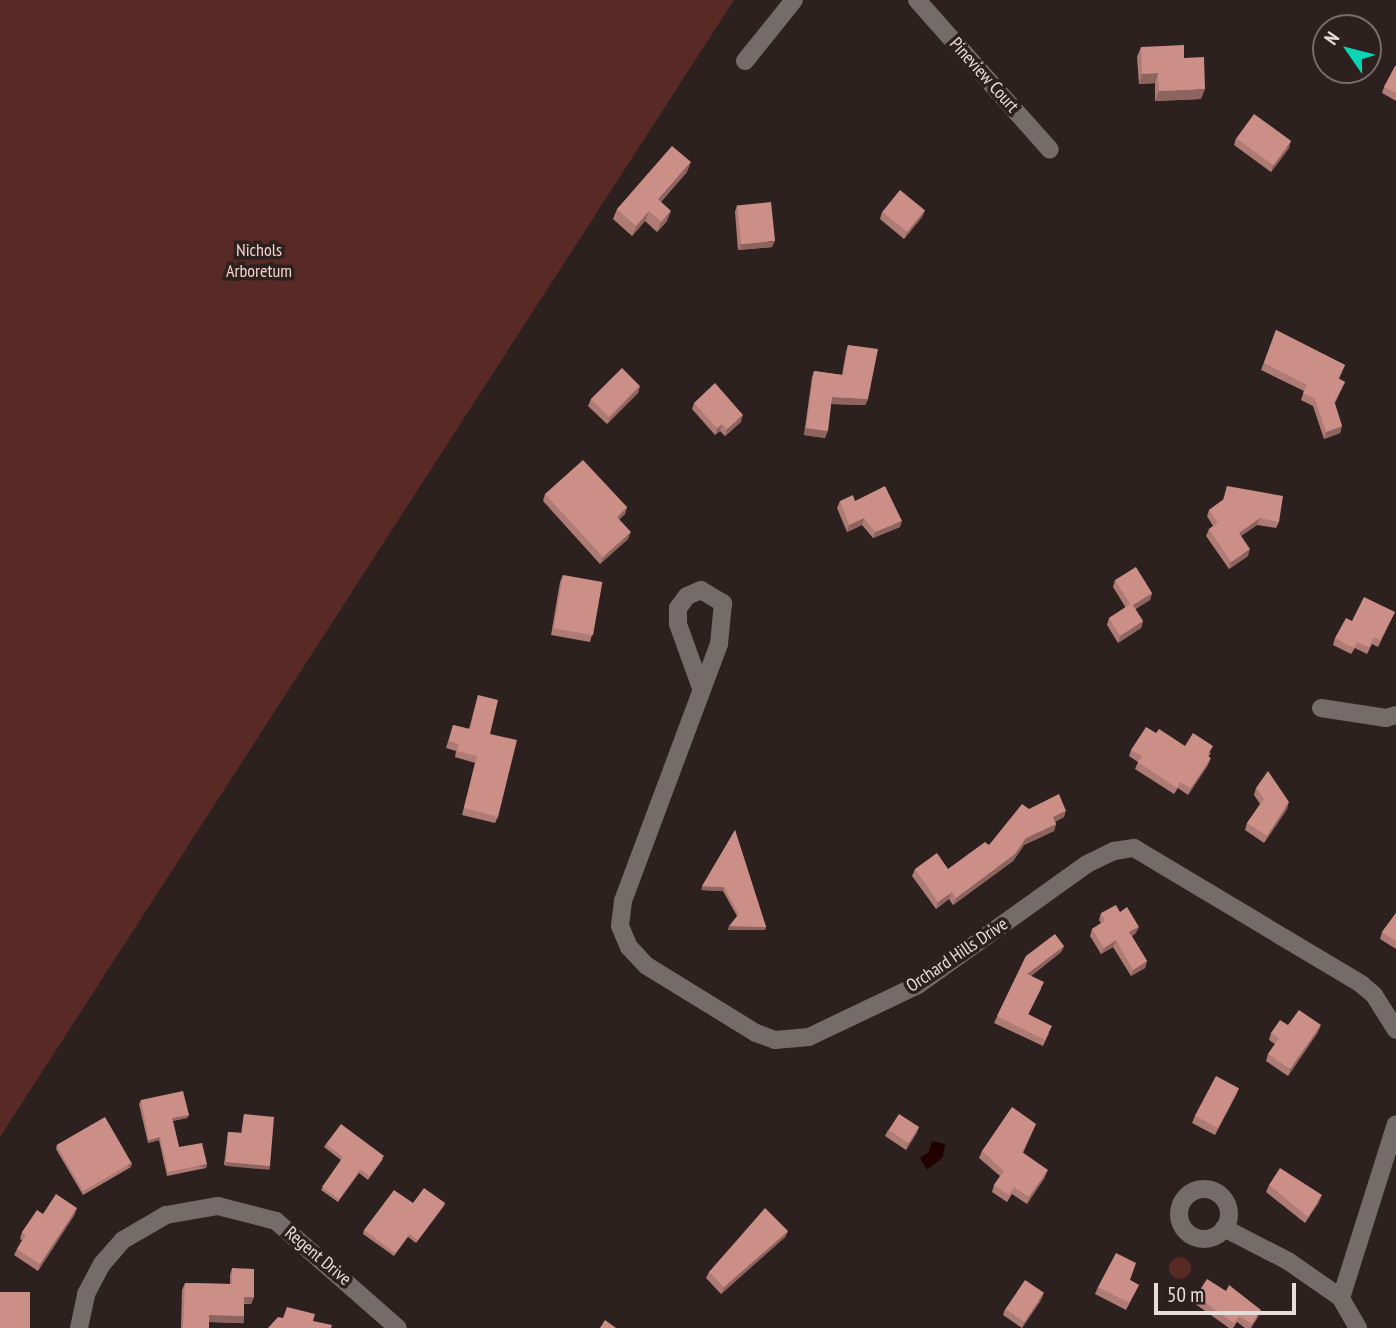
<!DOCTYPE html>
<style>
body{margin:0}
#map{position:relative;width:1396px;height:1328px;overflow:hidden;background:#2c211f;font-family:"PT Sans Narrow",sans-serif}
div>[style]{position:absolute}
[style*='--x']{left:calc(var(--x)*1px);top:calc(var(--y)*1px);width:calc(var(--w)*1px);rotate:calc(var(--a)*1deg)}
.green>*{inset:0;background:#592a25}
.round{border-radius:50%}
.water>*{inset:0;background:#200}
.minor>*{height:18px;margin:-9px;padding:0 9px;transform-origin:9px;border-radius:9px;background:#736c6b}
.minor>.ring{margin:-9px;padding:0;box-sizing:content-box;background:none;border:18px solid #736c6b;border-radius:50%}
.wall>*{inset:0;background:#af7b75}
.shaded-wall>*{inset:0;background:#8e645f;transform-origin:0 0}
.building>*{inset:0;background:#cb8f88;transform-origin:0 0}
span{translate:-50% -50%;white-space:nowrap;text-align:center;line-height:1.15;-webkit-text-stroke:7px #2c211f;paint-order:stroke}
.street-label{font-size:18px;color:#e6dddc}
.park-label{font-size:18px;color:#f6d1cd}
.north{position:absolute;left:1312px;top:14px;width:70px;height:70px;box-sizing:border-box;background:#2c211f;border:2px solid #766c6b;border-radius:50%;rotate:305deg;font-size:19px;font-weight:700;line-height:28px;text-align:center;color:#e6dddc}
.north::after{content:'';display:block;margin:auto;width:24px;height:32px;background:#0bd5b5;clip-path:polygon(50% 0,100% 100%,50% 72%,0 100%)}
.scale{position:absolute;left:1154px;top:1283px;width:142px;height:32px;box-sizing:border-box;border:4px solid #e6dddc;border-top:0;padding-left:9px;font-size:21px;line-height:24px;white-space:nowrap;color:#e6dddc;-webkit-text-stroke:5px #2c211f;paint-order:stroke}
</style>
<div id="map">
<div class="green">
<i style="clip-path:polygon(0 0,734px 0,0 1137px)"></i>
<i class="round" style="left:1169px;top:1257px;width:22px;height:22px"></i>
</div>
<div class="water">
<i style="clip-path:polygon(932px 1141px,945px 1144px,943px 1157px,927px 1170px,920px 1158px,929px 1152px)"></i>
</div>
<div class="minor">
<i style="--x:917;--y:0;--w:200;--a:48.4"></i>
<i style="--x:745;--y:61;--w:78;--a:-51.2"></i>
<i style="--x:701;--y:688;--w:68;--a:-109.8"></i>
<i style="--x:678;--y:624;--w:16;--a:-90"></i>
<i style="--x:678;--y:608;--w:15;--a:-53"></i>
<i style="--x:687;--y:596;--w:15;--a:-23"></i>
<i style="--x:701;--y:590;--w:26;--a:31"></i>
<i style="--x:723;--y:603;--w:41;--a:95.6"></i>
<i style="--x:719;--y:644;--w:274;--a:110.5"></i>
<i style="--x:623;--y:901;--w:25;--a:97"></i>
<i style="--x:620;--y:926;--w:23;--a:67"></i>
<i style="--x:629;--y:947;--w:26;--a:47"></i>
<i style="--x:647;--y:966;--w:128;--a:31.6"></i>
<i style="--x:756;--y:1033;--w:20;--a:20"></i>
<i style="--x:775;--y:1040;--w:34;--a:-5"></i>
<i style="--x:809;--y:1037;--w:121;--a:-25.5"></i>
<i style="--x:918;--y:985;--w:208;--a:-35.6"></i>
<i style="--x:1087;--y:864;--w:30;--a:-26"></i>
<i style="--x:1114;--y:851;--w:20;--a:-9"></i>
<i style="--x:1134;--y:848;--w:265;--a:30.9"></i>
<i style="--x:1361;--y:984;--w:17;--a:40"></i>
<i style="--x:1374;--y:995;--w:41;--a:57.8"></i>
<i style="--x:1321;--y:708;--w:66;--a:8.7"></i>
<i style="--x:1386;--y:718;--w:10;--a:-17"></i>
<i class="ring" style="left:1179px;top:1189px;width:32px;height:32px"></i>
<i style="--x:1224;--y:1228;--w:72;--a:27.3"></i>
<i style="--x:1288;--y:1261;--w:65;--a:34.9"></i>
<i style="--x:79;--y:1328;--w:35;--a:-78"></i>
<i style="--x:86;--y:1294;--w:34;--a:-62"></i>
<i style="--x:102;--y:1264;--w:32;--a:-49"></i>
<i style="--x:123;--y:1240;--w:50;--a:-30.2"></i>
<i style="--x:166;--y:1215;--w:53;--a:-9.8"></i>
<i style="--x:218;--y:1206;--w:60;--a:14.5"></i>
<i style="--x:276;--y:1221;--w:162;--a:41.3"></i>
<i style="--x:1358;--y:1328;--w:34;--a:-120"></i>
<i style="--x:1341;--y:1298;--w:182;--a:-72.5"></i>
</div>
<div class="wall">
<i style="clip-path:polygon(1141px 47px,1184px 58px,1201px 99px,1155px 101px,1155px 83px,1139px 84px,1137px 57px)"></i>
<i style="clip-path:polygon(1396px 66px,1396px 101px,1382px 93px,1384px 87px)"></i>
<i style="clip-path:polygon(1236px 138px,1289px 148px,1271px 172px,1234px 145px)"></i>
<i style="clip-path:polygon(687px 172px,661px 202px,667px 221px,657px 232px,645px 221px,632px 236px,613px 219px,617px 209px)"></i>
<i style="clip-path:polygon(737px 205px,772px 247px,738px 250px,735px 212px)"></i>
<i style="clip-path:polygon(925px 210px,922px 217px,904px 239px,880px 219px,882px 212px)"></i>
<i style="clip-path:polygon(1276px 330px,1345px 365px,1339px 379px,1345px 382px,1335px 403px,1342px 426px,1340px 433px,1324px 439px,1313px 406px,1301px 400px,1304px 391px,1261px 370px)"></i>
<i style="clip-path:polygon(848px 345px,868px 399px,865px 405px,831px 404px,825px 438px,804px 435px,812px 377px,814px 371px,842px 375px,846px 352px)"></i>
<i style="clip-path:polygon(640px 386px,638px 393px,607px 424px,588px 406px,591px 399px)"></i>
<i style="clip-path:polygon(694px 403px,741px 422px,725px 436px,720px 431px,715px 435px,692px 409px)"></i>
<i style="clip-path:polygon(1227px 486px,1279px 522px,1276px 528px,1257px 525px,1241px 536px,1248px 556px,1229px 569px,1206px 536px,1209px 529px,1213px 526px,1207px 516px,1209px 510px,1223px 500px)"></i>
<i style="clip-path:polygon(545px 494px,627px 507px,625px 514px,619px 519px,628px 539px,600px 564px,543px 501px)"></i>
<i style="clip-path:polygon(840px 501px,855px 501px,900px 527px,873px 538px,862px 525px,847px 532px,837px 508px)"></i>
<i style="clip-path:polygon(563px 575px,592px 635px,590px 642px,551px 635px,560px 582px)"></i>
<i style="clip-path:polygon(1115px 580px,1152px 593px,1150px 600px,1135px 609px,1143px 621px,1141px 628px,1118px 643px,1107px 625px,1109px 618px,1126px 608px,1113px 587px)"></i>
<i style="clip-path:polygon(1395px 612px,1378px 647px,1372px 644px,1367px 654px,1355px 648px,1351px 654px,1333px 645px,1335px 638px)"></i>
<i style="clip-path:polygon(478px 695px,490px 734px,498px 817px,495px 823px,462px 815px,475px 763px,455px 757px,456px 751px,446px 748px,453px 725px,469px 729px)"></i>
<i style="clip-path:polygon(1156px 733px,1185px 746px,1211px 753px,1209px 756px,1208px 765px,1188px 795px,1178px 788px,1174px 794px,1135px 769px,1138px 762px,1129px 756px,1131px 750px)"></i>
<i style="clip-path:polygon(1256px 788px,1287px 809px,1264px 843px,1245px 830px,1247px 823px,1260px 804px,1254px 795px)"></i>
<i style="clip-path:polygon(1029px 809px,1064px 817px,1055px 822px,1056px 824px,1054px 831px,1024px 845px,1013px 861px,953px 905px,949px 899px,936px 909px,912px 876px,915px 869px,948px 869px,989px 845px)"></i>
<i style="clip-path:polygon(735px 830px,766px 927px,765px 930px,728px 930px,737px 916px,723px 891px,701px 890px)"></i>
<i style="clip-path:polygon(1101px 913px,1136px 933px,1132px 936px,1147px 961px,1145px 968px,1131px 976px,1113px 947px,1101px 954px,1090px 936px,1092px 929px,1101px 923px,1099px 920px)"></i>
<i style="clip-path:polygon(1396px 913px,1396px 949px,1380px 939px,1382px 932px)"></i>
<i style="clip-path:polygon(1064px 946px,1061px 952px,1031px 976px,1041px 989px,1028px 1015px,1049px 1033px,1043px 1046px,994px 1023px,1026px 956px)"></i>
<i style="clip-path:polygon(1288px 1025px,1318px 1032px,1288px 1076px,1266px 1061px,1268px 1054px,1275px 1044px,1269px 1040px,1271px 1033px)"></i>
<i style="clip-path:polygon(1239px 1088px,1236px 1095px,1215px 1135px,1192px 1123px,1195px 1116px)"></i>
<i style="clip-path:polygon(141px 1100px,189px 1115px,187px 1118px,173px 1121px,179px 1147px,207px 1164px,206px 1168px,167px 1176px,159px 1140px,148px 1143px,139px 1104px)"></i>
<i style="clip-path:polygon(244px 1114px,270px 1166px,269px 1169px,224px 1165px,228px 1132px,241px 1133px)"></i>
<i style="clip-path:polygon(1036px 1124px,1023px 1153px,1045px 1177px,1027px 1204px,1012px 1194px,1007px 1202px,992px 1192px,994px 1185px,1000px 1176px,979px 1158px,982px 1151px)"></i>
<i style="clip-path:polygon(919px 1127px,916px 1134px,906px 1150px,885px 1136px,888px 1130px)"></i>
<i style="clip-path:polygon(326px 1144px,383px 1159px,368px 1180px,359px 1173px,338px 1202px,321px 1190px,341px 1160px,324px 1147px)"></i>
<i style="clip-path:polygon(57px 1145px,132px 1163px,131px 1167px,83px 1195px,56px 1149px)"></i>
<i style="clip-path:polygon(1269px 1185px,1319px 1202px,1305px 1223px,1266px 1192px)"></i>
<i style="clip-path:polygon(413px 1203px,445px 1203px,444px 1206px,416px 1243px,408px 1237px,394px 1256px,363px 1234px,364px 1230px)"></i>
<i style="clip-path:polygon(43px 1214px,75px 1214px,38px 1271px,14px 1255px,17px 1249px,22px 1240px,20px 1239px,22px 1232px)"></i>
<i style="clip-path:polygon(788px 1231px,785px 1237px,721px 1294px,706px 1278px,709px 1272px)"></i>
<i style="clip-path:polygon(232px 1268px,254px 1297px,251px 1304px,244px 1304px,244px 1316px,241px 1323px,209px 1322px,209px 1328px,181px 1328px,182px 1290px,185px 1283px,230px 1284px,230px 1275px)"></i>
<i style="clip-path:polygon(1130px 1280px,1139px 1285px,1126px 1310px,1095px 1294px,1098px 1287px)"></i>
<i style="clip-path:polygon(1196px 1296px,1258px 1317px,1251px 1328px,1245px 1328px,1237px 1322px,1233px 1328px,1229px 1328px,1194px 1303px)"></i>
<i style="clip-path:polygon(1041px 1300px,1022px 1328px,1003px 1315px,1005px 1309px)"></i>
</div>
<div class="shaded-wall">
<i style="clip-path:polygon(1158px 73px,1155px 83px,1139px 84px,1142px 74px)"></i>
<i style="clip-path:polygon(1205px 89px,1201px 99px,1155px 101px,1159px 91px)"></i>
<i style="clip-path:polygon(1291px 141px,1289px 148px,1271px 172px,1273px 165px)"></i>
<i style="clip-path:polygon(691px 162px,687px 172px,654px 209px,658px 199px)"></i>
<i style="clip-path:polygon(925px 210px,922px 217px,904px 239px,907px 232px)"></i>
<i style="clip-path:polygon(649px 211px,645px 221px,632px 236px,636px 226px)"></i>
<i style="clip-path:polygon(671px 211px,667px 221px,657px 232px,661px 222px)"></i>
<i style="clip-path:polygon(775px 241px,772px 247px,738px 250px,741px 244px)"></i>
<i style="clip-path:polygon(640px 386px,638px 393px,607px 424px,610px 418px)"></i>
<i style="clip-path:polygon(832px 397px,868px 399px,865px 405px,830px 404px)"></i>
<i style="clip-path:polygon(743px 415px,741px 422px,725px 436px,727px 429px)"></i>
<i style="clip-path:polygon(722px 424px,720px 431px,715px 435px,717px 428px)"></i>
<i style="clip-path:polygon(1342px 426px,1340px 433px,1324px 439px,1326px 432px)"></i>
<i style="clip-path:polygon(806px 428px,828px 431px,825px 438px,804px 435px)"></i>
<i style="clip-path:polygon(627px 507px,625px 514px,615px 524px,617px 517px)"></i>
<i style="clip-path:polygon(864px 518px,862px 525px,847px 532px,849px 525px)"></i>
<i style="clip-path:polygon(1260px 518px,1257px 525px,1236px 539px,1239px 533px)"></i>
<i style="clip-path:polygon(902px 521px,900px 527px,873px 538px,875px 532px)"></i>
<i style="clip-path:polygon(631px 532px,628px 539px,600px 564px,603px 557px)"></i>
<i style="clip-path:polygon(1250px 549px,1248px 556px,1229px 569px,1231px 562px)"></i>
<i style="clip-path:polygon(1152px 593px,1150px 600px,1131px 612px,1133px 605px)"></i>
<i style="clip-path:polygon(1143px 621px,1141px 628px,1118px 643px,1120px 636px)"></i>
<i style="clip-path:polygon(1211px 758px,1208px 765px,1188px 795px,1191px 788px)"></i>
<i style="clip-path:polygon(1289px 802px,1287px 809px,1264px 843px,1267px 836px)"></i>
<i style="clip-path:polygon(1066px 811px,1064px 817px,1051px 824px,1053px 817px)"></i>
<i style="clip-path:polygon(1056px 824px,1054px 831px,1024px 845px,1013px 861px,953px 905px,956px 898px,1026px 838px)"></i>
<i style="left:702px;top:886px;width:22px;height:4px;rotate:3deg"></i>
<i style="clip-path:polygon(952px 892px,949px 899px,936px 909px,938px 902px)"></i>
<i style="clip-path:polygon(729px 926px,766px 927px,765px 930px,728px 930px)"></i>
<i style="clip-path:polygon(1139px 927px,1136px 933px,1127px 939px,1129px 932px)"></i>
<i style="clip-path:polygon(1116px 940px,1113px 947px,1101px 954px,1104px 948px)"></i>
<i style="clip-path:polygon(1064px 946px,1061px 952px,1025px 981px,1027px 974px)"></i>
<i style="clip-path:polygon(1147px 961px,1145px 968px,1131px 976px,1133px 970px)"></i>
<i style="clip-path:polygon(1321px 1025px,1318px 1032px,1288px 1076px,1290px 1069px)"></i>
<i style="clip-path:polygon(1239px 1088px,1236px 1095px,1215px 1135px,1218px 1128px)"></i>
<i style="clip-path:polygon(189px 1115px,187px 1118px,171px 1121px,172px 1118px)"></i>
<i style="clip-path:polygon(919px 1127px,916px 1134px,906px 1150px,908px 1143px)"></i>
<i style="clip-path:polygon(160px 1137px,159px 1140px,148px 1143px,149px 1140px)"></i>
<i style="left:226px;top:1162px;width:44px;height:4px;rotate:5deg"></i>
<i style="left:132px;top:1163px;width:4px;height:56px;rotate:104deg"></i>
<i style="left:207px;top:1164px;width:4px;height:40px;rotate:104deg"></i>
<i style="clip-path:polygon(1048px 1170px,1045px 1177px,1027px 1204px,1029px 1197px)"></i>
<i style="clip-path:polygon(1322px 1195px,1319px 1202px,1305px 1223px,1308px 1217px)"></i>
<i style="clip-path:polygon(445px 1203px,444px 1206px,416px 1243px,418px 1240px)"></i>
<i style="clip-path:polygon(77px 1208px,75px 1214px,38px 1271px,40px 1264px)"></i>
<i style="clip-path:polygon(788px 1231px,785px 1237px,721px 1294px,724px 1287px)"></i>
<i style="clip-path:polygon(1044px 1293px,1041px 1300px,1022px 1328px,1024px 1322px)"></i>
<i style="clip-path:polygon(244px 1297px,254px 1297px,251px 1304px,242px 1303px)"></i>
<i style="clip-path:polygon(1261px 1310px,1258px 1317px,1250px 1328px,1252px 1324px)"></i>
<i style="left:209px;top:1315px;width:35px;height:7px;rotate:2deg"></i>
</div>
<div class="building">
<i style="clip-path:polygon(1184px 45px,1184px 58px,1204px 57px,1205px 89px,1159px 91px,1158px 73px,1142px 74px,1141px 47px)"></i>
<i style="clip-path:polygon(1395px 66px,1396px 66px,1396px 93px,1384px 87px)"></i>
<i style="left:1254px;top:114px;width:46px;height:30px;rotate:36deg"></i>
<i style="clip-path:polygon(672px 146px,691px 162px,658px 199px,671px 211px,661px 222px,649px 211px,636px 226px,617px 209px)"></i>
<i style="left:900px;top:190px;width:32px;height:28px;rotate:39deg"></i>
<i style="left:771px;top:202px;width:39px;height:34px;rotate:84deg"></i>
<i style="clip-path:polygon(1276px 330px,1345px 365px,1338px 378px,1345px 382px,1334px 402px,1342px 426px,1326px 432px,1315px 399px,1303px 393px,1307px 385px,1264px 363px)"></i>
<i style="clip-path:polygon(848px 345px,878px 349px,868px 399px,832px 397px,828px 431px,806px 428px,814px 371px,843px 375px)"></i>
<i style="left:622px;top:368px;width:25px;height:44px;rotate:45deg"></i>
<i style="clip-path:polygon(715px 383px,743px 415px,727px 429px,722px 424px,717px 428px,694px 403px)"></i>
<i style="clip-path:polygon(583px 460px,627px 507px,617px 517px,631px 532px,603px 557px,545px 494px)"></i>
<i style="clip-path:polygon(885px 486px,902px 521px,875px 532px,864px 518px,849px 525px,840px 501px,853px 495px,855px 501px)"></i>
<i style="clip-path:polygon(1227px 486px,1283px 496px,1279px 522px,1260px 518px,1239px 533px,1250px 549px,1231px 562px,1209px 529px,1218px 523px,1209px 510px,1224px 499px)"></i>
<i style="clip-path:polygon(1136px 567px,1152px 593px,1133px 605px,1143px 621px,1120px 636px,1109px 618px,1130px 604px,1115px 580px)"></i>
<i style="left:563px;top:575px;width:40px;height:54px;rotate:10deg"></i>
<i style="clip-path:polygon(1364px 597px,1395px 612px,1380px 640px,1374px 637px,1369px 647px,1357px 642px,1354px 648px,1335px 638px,1346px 618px,1352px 621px)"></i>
<i style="clip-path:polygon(478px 695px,498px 700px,490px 734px,517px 740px,498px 817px,464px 808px,477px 756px,457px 751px,459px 744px,449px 741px,453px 725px,470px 729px)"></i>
<i style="clip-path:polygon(1146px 727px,1156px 733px,1159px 729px,1185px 746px,1193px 733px,1213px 746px,1207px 756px,1211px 758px,1191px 788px,1180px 782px,1177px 788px,1138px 762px,1142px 756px,1131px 750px)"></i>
<i style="clip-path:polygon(1268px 771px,1289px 802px,1267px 836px,1247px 823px,1264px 799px,1256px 788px)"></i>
<i style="clip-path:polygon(1059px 794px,1066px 811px,1053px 817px,1056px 824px,1026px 838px,1015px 854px,956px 898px,952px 892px,938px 902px,915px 869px,937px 853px,948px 869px,985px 842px,989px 845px,1022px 804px,1029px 809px)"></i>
<i style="clip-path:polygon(735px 830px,766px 927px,729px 926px,739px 914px,724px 887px,702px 886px)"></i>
<i style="clip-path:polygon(1116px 905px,1120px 912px,1127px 907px,1139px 927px,1129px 932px,1147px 961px,1133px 970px,1116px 940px,1104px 948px,1092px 929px,1105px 921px,1101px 913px)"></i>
<i style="clip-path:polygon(1396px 913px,1396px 941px,1382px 932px)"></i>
<i style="clip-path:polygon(1055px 934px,1064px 946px,1027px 974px,1044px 982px,1028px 1014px,1052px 1026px,1045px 1040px,997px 1016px,1026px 956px)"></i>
<i style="clip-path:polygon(1299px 1010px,1321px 1025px,1290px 1069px,1268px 1054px,1279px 1038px,1271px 1033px,1280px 1020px,1288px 1025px)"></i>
<i style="left:1216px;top:1076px;width:26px;height:45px;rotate:28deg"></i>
<i style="clip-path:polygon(183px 1091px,189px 1115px,172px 1118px,179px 1147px,202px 1143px,207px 1164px,168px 1172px,160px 1137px,149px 1140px,141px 1100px)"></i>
<i style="clip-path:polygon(1012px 1107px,1036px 1124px,1022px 1152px,1048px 1170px,1029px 1197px,1014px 1187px,1009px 1195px,994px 1185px,1004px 1171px,982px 1151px)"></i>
<i style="clip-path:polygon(244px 1114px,274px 1117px,270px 1166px,226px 1162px,228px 1132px,242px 1133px)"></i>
<i style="left:899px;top:1114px;width:24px;height:19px;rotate:33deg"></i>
<i style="left:105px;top:1117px;width:53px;height:56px;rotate:60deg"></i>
<i style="clip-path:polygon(341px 1124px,384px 1156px,369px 1176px,360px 1169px,339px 1199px,322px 1187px,343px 1157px,326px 1144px)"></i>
<i style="clip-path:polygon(1280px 1168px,1322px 1195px,1308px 1217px,1269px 1185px)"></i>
<i style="clip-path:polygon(424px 1188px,445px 1203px,418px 1240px,409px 1234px,395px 1253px,364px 1230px,394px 1190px,413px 1203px)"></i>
<i style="clip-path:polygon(56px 1194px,77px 1208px,40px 1264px,17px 1249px,26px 1235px,22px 1232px,37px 1210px,43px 1214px)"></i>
<i style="clip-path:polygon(765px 1208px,788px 1231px,724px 1287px,709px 1272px)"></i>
<i style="clip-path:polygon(1116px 1253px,1136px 1263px,1130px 1280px,1139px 1285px,1129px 1303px,1098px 1287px)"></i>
<i style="clip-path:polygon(232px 1268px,254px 1269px,254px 1297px,244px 1297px,244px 1316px,209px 1315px,209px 1328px,183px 1328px,185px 1283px,232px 1284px)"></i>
<i style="clip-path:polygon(1207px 1279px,1226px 1291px,1229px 1285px,1261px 1310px,1252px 1324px,1239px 1316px,1234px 1323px,1196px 1296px)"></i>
<i style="left:1025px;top:1280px;width:23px;height:35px;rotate:34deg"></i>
<i style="left:0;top:1292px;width:30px;height:36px"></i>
<i style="clip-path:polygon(287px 1307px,315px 1314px,313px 1321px,332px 1325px,331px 1328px,268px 1328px,278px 1317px,283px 1318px)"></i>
<i style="clip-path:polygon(605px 1320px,616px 1328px,600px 1328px)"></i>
</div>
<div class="street-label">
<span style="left:984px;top:75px;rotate:48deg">Pineview Court</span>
<span style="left:957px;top:955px;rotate:-34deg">Orchard Hills Drive</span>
<span style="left:318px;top:1256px;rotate:40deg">Regent Drive</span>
</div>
<div class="park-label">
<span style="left:259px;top:261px">Nichols<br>Arboretum</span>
</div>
<div class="north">N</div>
<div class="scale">50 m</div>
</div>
